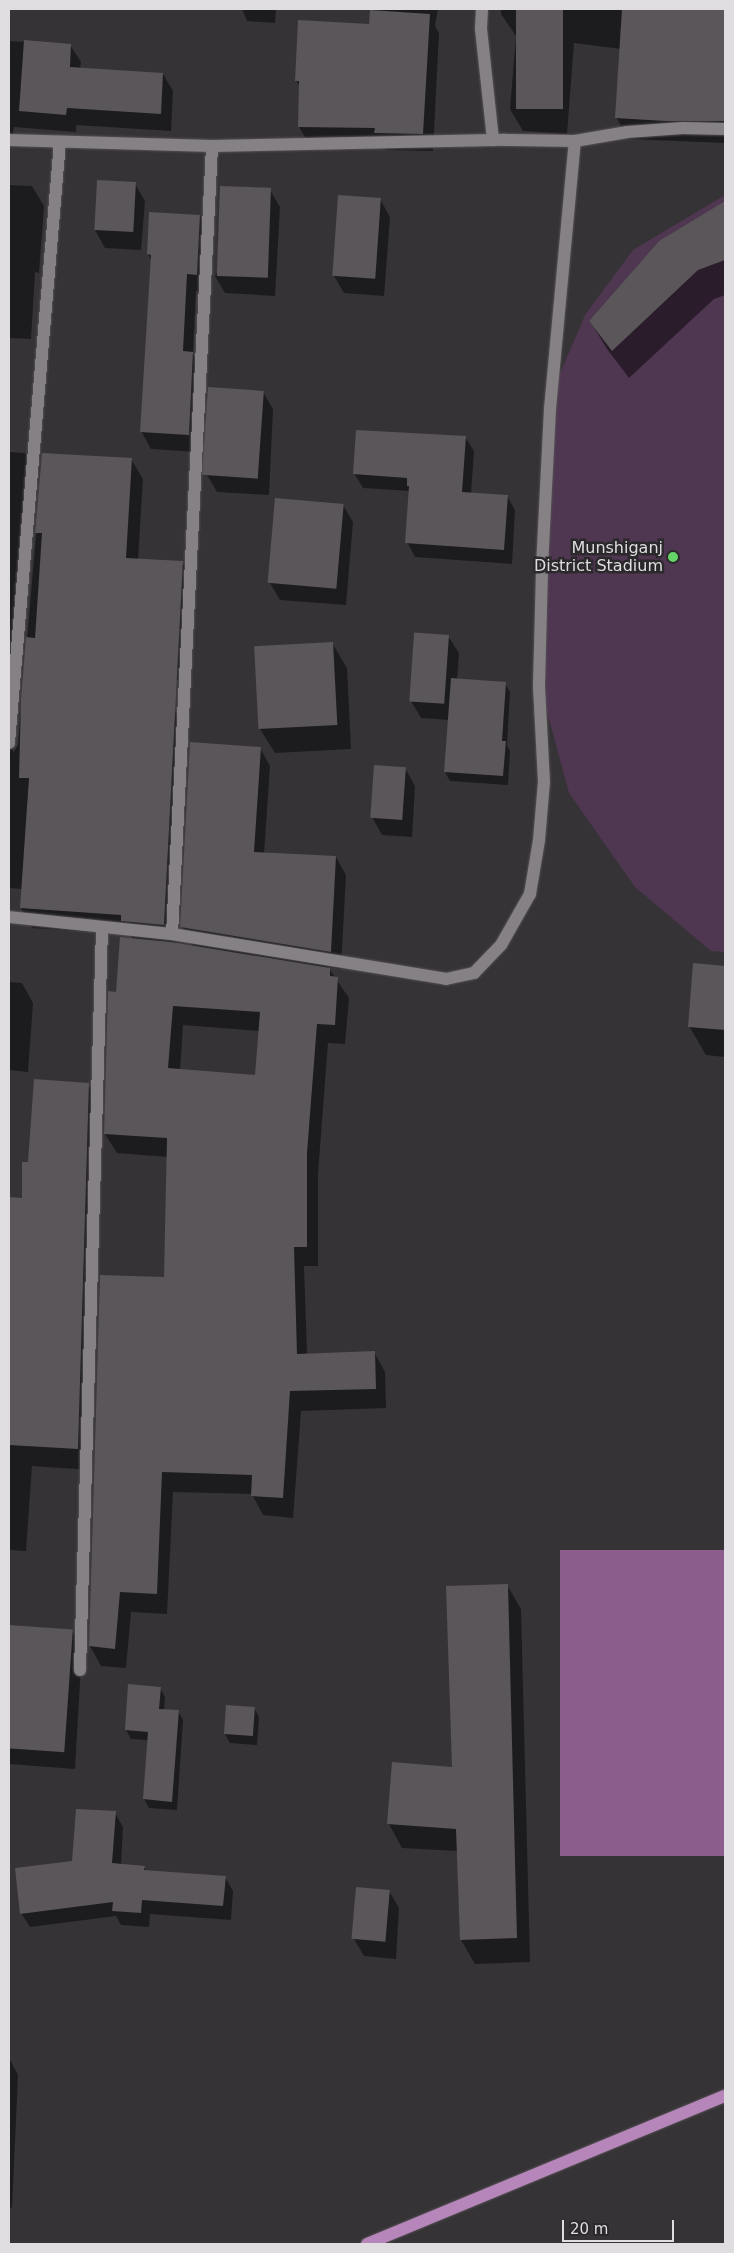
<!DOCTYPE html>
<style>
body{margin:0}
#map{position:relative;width:734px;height:2253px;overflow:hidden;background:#363337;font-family:"DejaVu Sans",sans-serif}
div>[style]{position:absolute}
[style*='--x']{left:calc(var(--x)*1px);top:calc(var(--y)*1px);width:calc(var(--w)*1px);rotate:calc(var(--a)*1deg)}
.green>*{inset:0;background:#4f3651}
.water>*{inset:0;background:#8a5d8d;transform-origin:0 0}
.shadow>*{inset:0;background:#0007}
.building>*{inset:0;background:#5a565a;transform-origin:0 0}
.roads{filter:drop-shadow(0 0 1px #545154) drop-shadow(0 0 1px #545154)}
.minor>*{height:12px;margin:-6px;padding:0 6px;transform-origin:6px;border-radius:6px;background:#858185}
.major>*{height:12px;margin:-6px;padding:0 6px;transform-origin:6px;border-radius:6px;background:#b685b9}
.dots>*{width:14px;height:14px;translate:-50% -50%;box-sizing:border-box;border:2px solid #2c292c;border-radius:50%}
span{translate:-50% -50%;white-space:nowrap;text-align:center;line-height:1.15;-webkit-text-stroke:5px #2c292c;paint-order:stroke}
.poi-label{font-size:16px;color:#dfdddf}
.right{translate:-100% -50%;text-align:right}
.frame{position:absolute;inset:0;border:10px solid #dfdddf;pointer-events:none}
.scale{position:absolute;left:562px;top:2220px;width:112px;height:22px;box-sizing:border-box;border:2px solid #dfdddf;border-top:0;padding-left:6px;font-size:15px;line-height:18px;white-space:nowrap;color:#dfdddf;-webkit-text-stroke:4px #2c292c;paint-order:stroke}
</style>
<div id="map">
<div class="green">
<i style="clip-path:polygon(725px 195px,725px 201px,659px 241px,589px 321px,612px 350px,698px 270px,725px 260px,725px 952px,711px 951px,635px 887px,569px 793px,541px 689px,553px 390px,585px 315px,633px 250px)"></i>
</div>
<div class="water">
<i style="left:725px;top:1550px;width:306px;height:165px;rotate:90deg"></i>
</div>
<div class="shadow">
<i style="clip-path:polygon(242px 9px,276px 9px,275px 23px,247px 21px)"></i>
<i style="clip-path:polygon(371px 9px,438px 9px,435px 26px,439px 33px,433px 151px,386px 150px,383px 145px,309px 144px,299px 127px,300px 87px,296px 80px,370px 26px)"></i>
<i style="clip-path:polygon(501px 9px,725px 9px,725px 143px,629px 139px,616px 117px,621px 49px,574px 43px,567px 134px,523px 131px,510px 109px,516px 36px,501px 14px)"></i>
<i style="clip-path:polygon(9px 41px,70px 45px,81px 62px,80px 69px,163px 74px,173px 91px,171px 131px,76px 125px,76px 132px,14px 127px,13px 134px,9px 133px)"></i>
<i style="clip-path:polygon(135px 184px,145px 201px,141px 250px,105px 248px,95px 230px)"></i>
<i style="clip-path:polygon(9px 185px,32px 186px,44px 206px,39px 273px,35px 272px,31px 339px,9px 338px)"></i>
<i style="clip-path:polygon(270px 190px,280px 207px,275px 296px,225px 293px,215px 276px)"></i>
<i style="clip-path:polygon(380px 199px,390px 217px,384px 296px,344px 293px,334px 276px)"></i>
<i style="clip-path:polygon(725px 203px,725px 295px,714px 299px,629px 378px,607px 349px,590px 321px,660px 242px)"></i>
<i style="clip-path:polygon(200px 216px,210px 233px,207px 292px,196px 291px,193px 354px,203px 370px,199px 452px,151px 449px,141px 431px,152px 261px,148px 254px)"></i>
<i style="clip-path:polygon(263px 392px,273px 409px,269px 495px,217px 492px,207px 475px)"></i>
<i style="clip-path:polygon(465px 437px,474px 451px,471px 494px,507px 496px,515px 510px,512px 564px,415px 557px,407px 542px,410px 491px,363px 488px,354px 473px)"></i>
<i style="clip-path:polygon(9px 449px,10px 452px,25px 453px,36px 473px,20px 671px,9px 670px)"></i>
<i style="clip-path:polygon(43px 454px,131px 459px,143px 479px,138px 560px,182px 562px,193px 582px,187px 680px,38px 671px,26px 652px)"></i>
<i style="clip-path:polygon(343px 505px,353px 522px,346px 605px,280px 600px,270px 583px)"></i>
<i style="clip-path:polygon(448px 636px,459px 653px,457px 680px,505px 684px,510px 692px,507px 745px,510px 751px,508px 785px,450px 781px,445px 772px,449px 720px,421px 718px,411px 701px)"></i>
<i style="clip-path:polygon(332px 643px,347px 668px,351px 749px,275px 753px,260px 729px,256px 648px)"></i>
<i style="clip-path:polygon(evenodd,21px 707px,174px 709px,185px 729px,175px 944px,193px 947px,182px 927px,260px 748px,270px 766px,264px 854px,336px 857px,346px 875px,341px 969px,328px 967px,349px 998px,345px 1044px,328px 1043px,318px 1174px,318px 1266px,304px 1266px,307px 1354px,374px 1352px,385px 1372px,386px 1408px,301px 1411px,293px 1518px,263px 1515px,252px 1494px,173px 1492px,167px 1614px,131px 1612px,126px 1668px,101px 1666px,90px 1646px,165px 1278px,168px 1157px,117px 1153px,105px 1134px,117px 993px,133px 939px,131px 935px,32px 928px,21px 908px,22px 889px,9px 888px,9px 717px,15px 727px,13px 753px,18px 745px,21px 707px,183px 1025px,260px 1031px,256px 1076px,180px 1071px,183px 1025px)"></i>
<i style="clip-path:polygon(405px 768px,415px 786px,412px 837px,382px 835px,372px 817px)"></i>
<i style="clip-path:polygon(694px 965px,725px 967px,725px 1057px,706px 1055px,689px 1026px)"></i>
<i style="clip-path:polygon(9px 982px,22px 983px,33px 1003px,28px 1072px,9px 1070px)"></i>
<i style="clip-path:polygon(88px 1084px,100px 1105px,90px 1470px,32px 1466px,26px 1551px,9px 1550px,9px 1198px,23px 1199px,29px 1163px)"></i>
<i style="clip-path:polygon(507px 1585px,521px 1609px,530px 1962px,475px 1964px,461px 1940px,458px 1851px,402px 1848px,389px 1824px,453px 1768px)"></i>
<i style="clip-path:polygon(9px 1626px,72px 1630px,82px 1648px,75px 1769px,9px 1764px)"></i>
<i style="clip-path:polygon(129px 1686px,160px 1688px,165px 1697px,164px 1710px,178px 1711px,183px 1720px,177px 1810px,149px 1808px,144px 1799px,148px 1740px,131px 1739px,126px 1730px)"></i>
<i style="clip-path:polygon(227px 1706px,254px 1708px,259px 1717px,257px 1745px,230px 1743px,225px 1734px)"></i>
<i style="clip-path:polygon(115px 1813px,123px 1827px,121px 1865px,144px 1867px,147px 1872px,225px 1877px,233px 1891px,231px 1920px,150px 1914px,149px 1927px,121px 1925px,116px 1916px,30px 1927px,21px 1913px,73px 1863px)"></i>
<i style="clip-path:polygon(389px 1891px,399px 1908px,396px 1959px,364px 1956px,354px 1939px)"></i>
<i style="clip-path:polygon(9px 2058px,18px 2075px,12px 2208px,9px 2207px)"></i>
</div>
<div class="building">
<i style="left:516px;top:9px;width:47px;height:100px"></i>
<i style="clip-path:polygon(622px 9px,725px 9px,725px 121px,665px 121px,615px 118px)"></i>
<i style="clip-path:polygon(370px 10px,430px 14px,423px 134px,374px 133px,375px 128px,298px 127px,299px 81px,295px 81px,298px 20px,369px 24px)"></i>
<i style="clip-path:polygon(24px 40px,71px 44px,70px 67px,163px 73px,161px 114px,67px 108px,66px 115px,19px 111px)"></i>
<i style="left:97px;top:180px;width:39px;height:50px;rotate:3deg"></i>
<i style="left:220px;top:186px;width:51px;height:90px;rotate:2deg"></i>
<i style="left:338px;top:195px;width:43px;height:81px;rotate:4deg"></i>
<i style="clip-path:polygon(725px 201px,725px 260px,698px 270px,612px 351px,589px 321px,659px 241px)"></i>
<i style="clip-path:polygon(149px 212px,200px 215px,197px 275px,187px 274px,183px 351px,193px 352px,189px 435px,140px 432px,151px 255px,147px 254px)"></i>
<i style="left:208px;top:387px;width:56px;height:88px;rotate:4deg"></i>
<i style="clip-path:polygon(356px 430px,466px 436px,462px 492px,508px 495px,504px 550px,405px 543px,409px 486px,407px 486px,407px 478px,353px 474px)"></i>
<i style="clip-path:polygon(42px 453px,132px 458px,126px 558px,183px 561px,164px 925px,121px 921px,121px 915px,20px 908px,29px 778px,19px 778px,21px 699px,26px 637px,35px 638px,42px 533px,35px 533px)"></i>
<i style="left:275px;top:498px;width:69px;height:85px;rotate:5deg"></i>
<i style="left:449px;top:635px;width:69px;height:35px;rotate:94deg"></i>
<i style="left:333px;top:642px;width:83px;height:79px;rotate:87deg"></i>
<i style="clip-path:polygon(451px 678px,506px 682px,502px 741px,506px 741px,503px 776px,444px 772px)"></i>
<i style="clip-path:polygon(190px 742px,261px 747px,254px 852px,336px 856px,331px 952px,180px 927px)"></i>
<i style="left:374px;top:765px;width:32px;height:53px;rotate:4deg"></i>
<i style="clip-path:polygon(evenodd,120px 937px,171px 942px,330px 968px,330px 976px,338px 977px,335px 1025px,317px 1024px,307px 1153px,307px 1247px,294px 1247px,297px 1354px,375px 1351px,376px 1389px,290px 1391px,283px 1498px,251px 1496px,252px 1475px,162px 1472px,157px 1594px,120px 1592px,115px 1649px,89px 1646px,100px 1275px,164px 1277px,167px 1138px,104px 1134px,108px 991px,116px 992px,120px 937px,173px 1006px,260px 1012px,255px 1075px,168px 1068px,173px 1006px)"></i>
<i style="clip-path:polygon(693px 963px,725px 966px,725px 1030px,688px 1027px)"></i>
<i style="clip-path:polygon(34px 1079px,89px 1083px,78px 1449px,9px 1445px,9px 1197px,22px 1198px,22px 1162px,28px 1162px)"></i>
<i style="clip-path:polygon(508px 1584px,517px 1938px,460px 1940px,456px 1829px,387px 1824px,392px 1762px,452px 1767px,446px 1586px)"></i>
<i style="left:9px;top:1625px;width:64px;height:123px;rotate:4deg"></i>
<i style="clip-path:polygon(128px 1684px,161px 1687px,159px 1709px,179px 1710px,172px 1802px,143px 1799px,148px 1732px,125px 1730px)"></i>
<i style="left:226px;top:1705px;width:29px;height:29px;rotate:4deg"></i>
<i style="clip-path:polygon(76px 1809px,116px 1811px,112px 1863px,145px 1866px,144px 1870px,226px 1876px,223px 1906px,142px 1900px,141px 1913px,112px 1911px,113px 1902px,20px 1914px,15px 1868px,72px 1861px)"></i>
<i style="left:356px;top:1887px;width:34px;height:52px;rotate:5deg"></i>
</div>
<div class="roads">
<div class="minor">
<i style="--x:482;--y:9;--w:20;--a:93"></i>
<i style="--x:481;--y:29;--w:112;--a:83.8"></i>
<i style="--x:9;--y:140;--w:203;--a:1.7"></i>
<i style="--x:212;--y:146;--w:294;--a:-1.2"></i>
<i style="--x:506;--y:140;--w:69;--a:0.8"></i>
<i style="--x:575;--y:141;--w:53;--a:-9.8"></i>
<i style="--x:627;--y:132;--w:56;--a:-4.1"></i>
<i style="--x:683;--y:128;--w:42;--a:1.4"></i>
<i style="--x:9;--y:743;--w:603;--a:-85.15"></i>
<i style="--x:9;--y:917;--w:164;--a:6"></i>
<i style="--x:172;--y:934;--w:278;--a:9.3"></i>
<i style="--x:446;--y:979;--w:29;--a:-12"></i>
<i style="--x:474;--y:973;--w:39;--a:-46"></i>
<i style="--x:501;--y:945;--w:59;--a:-60.4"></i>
<i style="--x:530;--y:894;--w:55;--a:-80.5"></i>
<i style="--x:539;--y:840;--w:58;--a:-85.1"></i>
<i style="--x:544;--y:782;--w:97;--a:-93"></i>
<i style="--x:539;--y:685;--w:118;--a:-88.5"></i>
<i style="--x:542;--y:567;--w:158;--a:-87.1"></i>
<i style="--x:550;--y:409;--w:269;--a:-84.7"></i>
<i style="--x:172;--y:934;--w:789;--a:-87.09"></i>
<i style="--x:80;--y:1670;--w:743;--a:-88.3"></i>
</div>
<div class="major">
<i style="--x:367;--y:2244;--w:387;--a:-22.5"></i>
</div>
</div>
<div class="dots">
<i style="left:673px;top:557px;background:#64d468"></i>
</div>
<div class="poi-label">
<span class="right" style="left:663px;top:557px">Munshiganj<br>District Stadium</span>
</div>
<div class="frame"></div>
<div class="scale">20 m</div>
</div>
